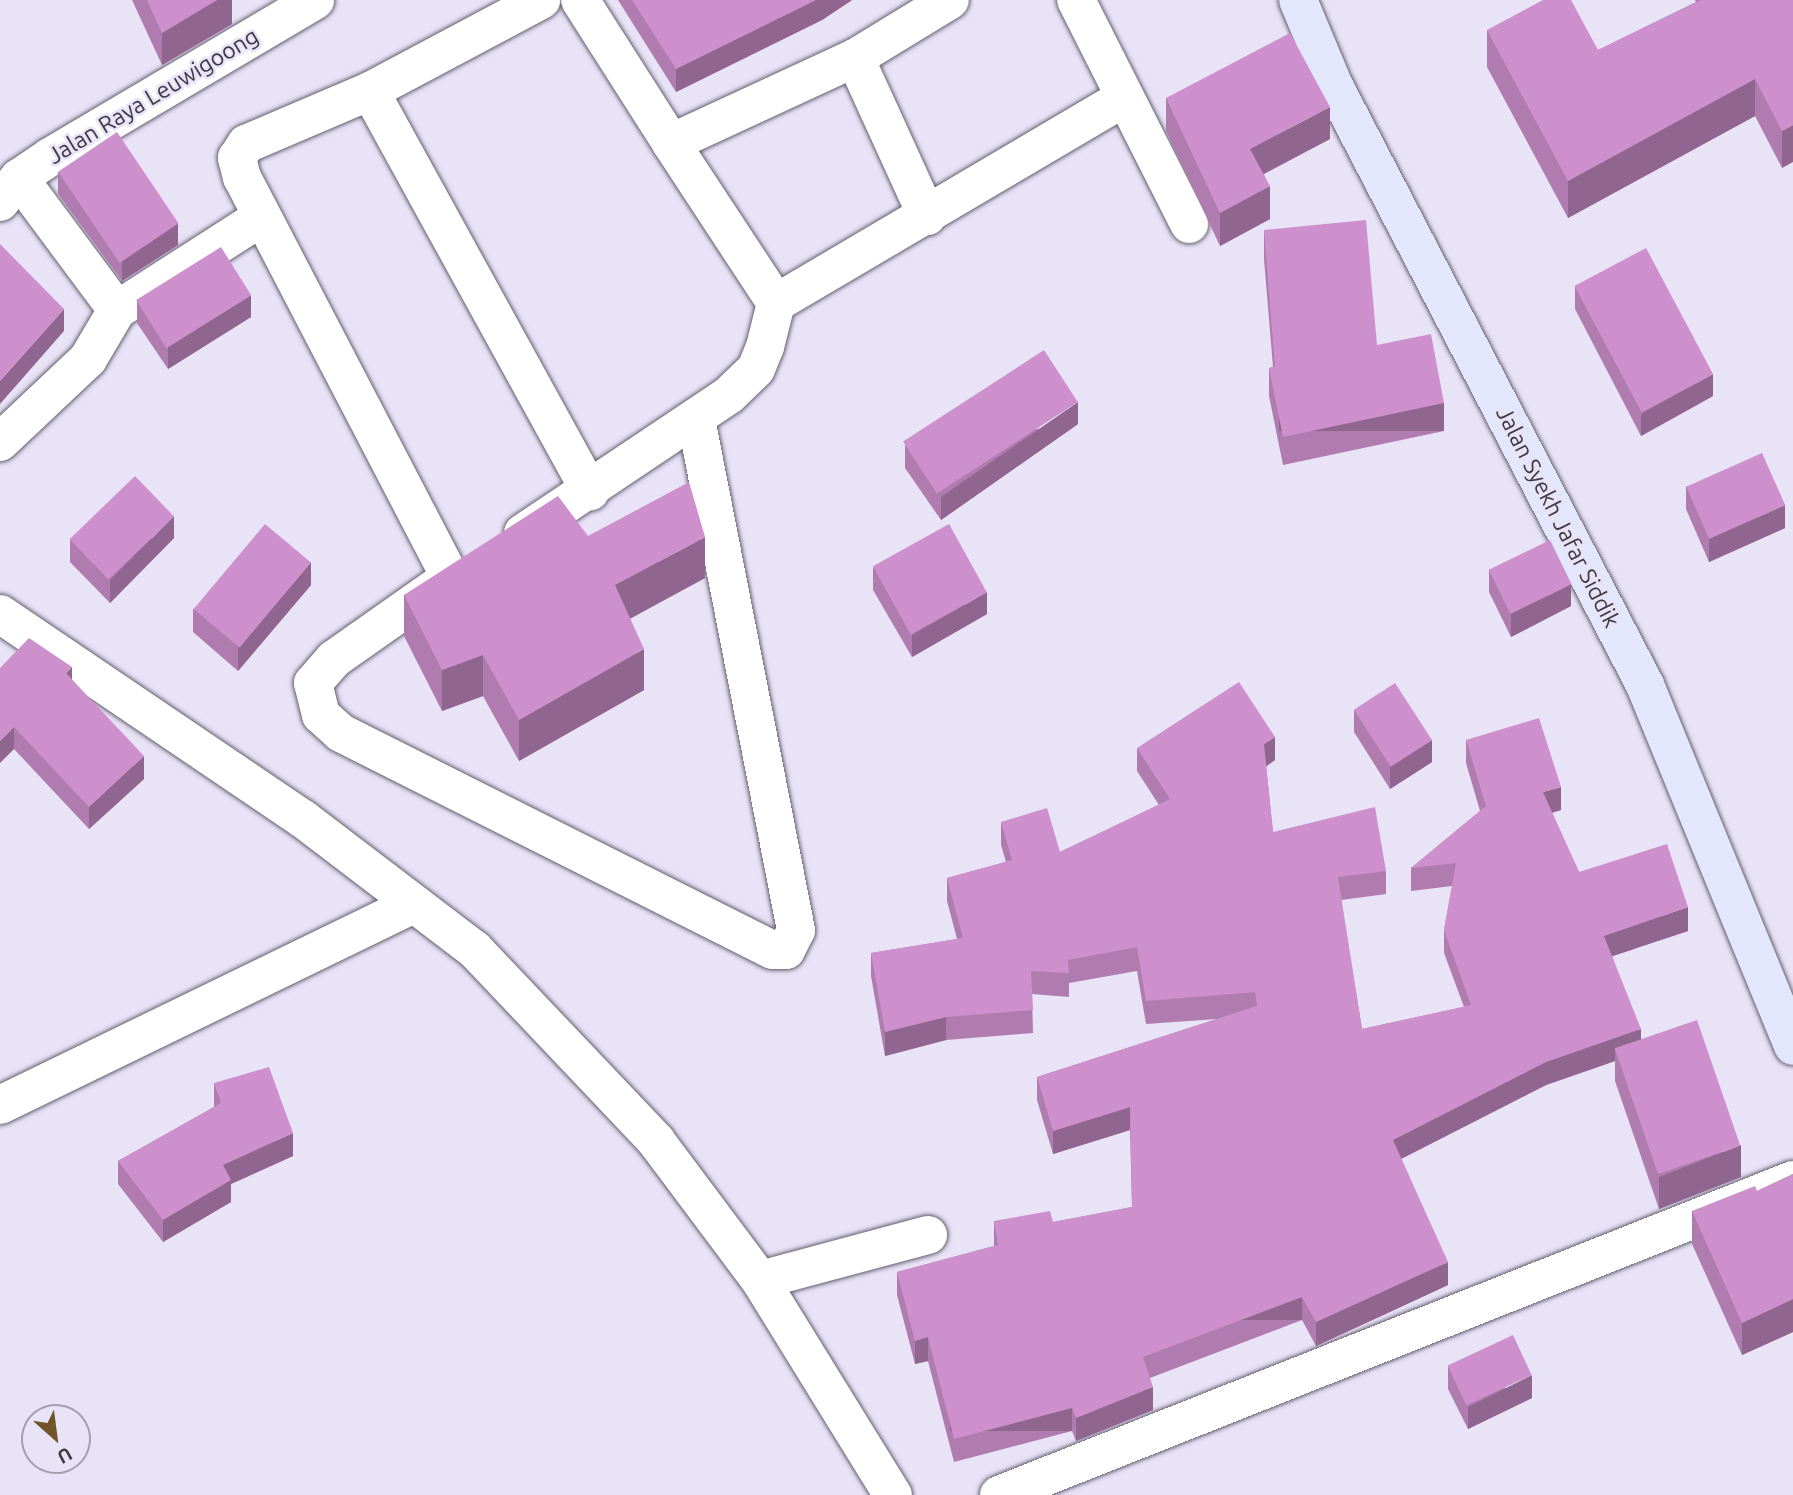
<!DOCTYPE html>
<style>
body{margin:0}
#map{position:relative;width:1793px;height:1495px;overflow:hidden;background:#e9e3f7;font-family:Ubuntu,sans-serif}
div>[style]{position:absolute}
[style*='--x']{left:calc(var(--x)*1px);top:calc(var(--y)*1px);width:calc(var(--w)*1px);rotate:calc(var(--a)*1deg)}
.roads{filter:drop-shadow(0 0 2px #645e6f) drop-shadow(0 0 2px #645e6f)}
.street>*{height:38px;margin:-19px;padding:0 19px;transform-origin:19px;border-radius:19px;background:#fff}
.secondary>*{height:38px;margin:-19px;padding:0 19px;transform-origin:19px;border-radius:19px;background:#e2e7fc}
.wall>*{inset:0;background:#b07caf}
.shaded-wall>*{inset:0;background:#90658f;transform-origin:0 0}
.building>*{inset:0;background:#cd90cc;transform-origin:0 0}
span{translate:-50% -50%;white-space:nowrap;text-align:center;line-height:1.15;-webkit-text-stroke:5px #e9e3f7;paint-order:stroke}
.street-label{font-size:23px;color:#3c3941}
.north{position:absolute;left:21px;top:1404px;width:70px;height:70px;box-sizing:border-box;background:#e9e3f7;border:2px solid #a49fae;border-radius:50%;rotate:152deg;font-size:19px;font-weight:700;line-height:28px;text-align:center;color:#3c3941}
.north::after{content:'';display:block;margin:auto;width:24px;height:32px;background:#715428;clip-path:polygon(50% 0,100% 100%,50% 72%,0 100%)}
</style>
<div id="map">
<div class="roads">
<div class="street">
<i style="--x:580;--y:0;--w:169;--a:57.5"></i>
<i style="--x:1076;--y:0;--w:251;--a:63.2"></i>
<i style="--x:855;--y:58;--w:174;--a:65.5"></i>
<i style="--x:370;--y:91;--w:457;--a:61.2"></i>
<i style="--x:0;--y:202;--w:31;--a:-52"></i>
<i style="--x:19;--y:178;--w:37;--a:-34"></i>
<i style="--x:50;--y:157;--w:308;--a:-30.6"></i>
<i style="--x:776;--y:303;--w:400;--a:-30.5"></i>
<i style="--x:117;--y:310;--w:172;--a:-32.7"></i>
<i style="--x:0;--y:442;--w:121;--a:-43.3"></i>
<i style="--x:88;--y:359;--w:57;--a:-59.4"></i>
<i style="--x:117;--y:310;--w:164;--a:-126.6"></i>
<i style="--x:523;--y:533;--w:248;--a:-33.8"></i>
<i style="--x:729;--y:395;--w:37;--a:-44"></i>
<i style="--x:756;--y:369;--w:24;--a:-68"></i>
<i style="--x:765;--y:347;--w:45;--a:-76"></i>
<i style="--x:776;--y:303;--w:191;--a:-123.3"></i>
<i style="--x:671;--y:143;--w:203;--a:-24.8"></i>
<i style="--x:855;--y:58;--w:111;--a:-31.4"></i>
<i style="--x:450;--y:577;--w:450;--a:-117.5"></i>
<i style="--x:242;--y:178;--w:21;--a:-104"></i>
<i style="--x:237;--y:158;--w:17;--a:-57"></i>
<i style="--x:246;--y:144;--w:135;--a:-23.1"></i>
<i style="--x:370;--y:91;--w:194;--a:-28"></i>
<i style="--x:445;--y:581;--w:136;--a:144.9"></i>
<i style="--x:334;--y:659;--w:32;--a:131"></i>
<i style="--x:313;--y:683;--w:33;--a:76"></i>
<i style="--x:321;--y:715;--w:27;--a:42"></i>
<i style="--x:341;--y:733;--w:483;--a:26.7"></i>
<i style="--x:773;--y:950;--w:13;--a:0"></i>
<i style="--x:786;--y:950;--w:22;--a:-63"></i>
<i style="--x:796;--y:930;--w:521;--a:-101.07"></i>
<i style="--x:0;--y:614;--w:366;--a:34.1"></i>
<i style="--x:303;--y:819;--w:216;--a:37.3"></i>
<i style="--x:475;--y:950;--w:263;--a:46.5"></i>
<i style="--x:656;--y:1141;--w:174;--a:53.2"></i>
<i style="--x:760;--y:1280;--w:253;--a:58.3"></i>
<i style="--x:0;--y:1105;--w:460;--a:-25.9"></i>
<i style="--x:760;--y:1280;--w:174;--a:-15"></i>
<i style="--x:999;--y:1495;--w:854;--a:-21.64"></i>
</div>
<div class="secondary">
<i style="--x:1298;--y:0;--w:93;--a:67.3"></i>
<i style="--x:1334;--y:86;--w:675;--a:62.56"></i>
<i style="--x:1645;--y:685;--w:390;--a:67.7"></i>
</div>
</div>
<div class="wall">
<i style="clip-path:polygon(132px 0,232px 0,232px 24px,162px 65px)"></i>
<i style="clip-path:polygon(618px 0,852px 0,822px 20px,676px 92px)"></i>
<i style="clip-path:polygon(1695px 0,1793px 0,1782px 168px,1755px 116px,1568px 218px,1487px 67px,1487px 30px,1598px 50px,1696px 2px)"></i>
<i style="clip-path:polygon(1166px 98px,1330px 139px,1264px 174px,1270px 219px,1220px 246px,1166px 131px)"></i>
<i style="clip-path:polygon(58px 172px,178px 245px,122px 281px,58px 194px)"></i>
<i style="clip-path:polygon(1264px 230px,1377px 345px,1444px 431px,1283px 465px,1269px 396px,1269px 368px,1273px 367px,1264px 259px)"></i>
<i style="clip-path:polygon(1575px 286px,1713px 396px,1641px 436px,1575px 309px)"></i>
<i style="clip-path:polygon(137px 301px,251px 317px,168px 369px,137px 323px)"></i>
<i style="clip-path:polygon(1078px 424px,941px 520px,905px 468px,905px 445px)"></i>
<i style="clip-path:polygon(1686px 486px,1785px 528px,1709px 562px,1686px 509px)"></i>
<i style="clip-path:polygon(588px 536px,705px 578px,630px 618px,644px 690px,519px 761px,483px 696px,442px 711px,404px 636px,404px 595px)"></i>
<i style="clip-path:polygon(174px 538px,110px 603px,70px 562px,70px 540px)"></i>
<i style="clip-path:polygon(873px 567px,987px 614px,912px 657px,873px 590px)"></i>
<i style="clip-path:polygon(1489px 569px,1571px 606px,1511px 637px,1489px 592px)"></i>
<i style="clip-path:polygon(311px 585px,238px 671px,193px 632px,193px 609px)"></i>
<i style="clip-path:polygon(0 668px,72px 680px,144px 779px,89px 829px,14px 749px)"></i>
<i style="clip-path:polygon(1354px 710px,1432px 762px,1390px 789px,1354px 732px)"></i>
<i style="clip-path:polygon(1466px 740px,1561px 810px,1552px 813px,1579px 872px,1688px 931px,1612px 956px,1641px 1039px,1741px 1177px,1659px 1209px,1615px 1081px,1615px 1061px,1546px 1085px,1401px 1159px,1448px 1285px,1316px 1346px,1302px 1320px,1150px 1378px,1153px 1410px,1076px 1441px,1072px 1431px,954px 1462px,928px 1361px,915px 1364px,897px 1295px,897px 1272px,994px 1246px,994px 1221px,1053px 1222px,1132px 1207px,1130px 1130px,1053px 1154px,1037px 1100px,1037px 1077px,1217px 1019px,1146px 1024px,1137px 971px,1069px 983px,1069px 997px,1032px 994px,1033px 1033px,946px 1040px,885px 1056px,871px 976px,871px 953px,957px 939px,947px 901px,947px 878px,1006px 862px,1001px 845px,1001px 822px,1060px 852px,1159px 805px,1137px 771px,1137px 748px,1275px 760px,1266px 766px,1273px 832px,1386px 871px,1386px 894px,1341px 900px,1362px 1029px,1464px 1007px,1444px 953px,1444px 930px,1452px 886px,1411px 891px,1411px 868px,1480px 811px,1466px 763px)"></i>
<i style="clip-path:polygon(214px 1083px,293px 1156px,231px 1184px,231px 1202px,163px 1242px,118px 1184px,118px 1161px,214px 1107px)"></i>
<i style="clip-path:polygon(1793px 1174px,1793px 1332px,1742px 1355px,1692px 1244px,1692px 1211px,1757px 1191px)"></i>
<i style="clip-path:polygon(1448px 1366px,1532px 1398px,1468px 1429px,1448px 1389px)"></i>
</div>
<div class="shaded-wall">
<i style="clip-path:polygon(217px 0,232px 0,232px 24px,162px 65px,162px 33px)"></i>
<i style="clip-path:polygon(816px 0,852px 0,822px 20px,676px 92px,676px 69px)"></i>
<i style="clip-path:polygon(1755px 79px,1755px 116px,1568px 218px,1568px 181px)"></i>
<i style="clip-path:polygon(1330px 107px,1330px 139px,1250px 181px,1250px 149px)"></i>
<i style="clip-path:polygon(1793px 125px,1793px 162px,1782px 168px,1782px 131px)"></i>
<i style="clip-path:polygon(1270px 186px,1270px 219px,1220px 246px,1220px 213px)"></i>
<i style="clip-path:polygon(178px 223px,178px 245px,122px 281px,122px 258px)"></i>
<i style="clip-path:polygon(251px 295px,251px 317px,168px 369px,168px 347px)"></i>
<i style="clip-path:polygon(64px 309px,64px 331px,0 404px,0 381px)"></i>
<i style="clip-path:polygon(1713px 374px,1713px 396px,1641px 436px,1641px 414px)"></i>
<i style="clip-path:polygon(1078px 402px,1078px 424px,941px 520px,941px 497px)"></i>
<i style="left:1444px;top:403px;width:28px;height:165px;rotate:90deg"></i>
<i style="clip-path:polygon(1785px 505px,1785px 528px,1709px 562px,1709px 539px)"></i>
<i style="clip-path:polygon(174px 516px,174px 538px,110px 603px,110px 580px)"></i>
<i style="clip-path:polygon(705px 537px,705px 578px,615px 627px,615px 585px)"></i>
<i style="clip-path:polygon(311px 562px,311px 585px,238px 671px,238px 648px)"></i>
<i style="clip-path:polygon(1571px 584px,1571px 606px,1511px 637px,1511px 614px)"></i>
<i style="clip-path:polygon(987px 592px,987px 614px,912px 657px,912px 635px)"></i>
<i style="clip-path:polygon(644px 649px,644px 690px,519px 761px,519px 720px)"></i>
<i style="clip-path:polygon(483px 655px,483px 696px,442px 711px,442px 670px)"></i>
<i style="clip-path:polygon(72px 667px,72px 689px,66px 673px)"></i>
<i style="clip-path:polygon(14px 727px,14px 749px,0 763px,0 741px)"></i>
<i style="clip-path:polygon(1275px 737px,1275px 760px,1264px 768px,1264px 744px)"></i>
<i style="clip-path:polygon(1432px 740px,1432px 762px,1390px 789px,1390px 766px)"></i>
<i style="clip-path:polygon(144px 756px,144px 779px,89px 829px,89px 807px)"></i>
<i style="clip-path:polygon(1561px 787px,1561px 810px,1543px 815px,1543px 792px)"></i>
<i style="clip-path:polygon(1688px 907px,1688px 931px,1604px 959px,1604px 936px)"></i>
<i style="clip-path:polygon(946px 1017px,946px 1040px,885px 1056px,885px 1032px)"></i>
<i style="clip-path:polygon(1641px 1029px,1641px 1052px,1615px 1048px,1615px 1061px,1546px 1085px,1393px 1163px,1393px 1140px,1546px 1062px)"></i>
<i style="clip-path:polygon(1130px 1107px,1130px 1130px,1053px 1154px,1053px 1131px)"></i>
<i style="clip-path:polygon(293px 1133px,293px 1156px,231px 1184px,231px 1202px,163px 1242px,163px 1220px,223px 1165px)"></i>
<i style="clip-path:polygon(1741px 1145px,1741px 1177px,1659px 1209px,1659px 1177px)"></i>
<i style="clip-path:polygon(1448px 1262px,1448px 1285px,1316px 1346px,1316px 1322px)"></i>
<i style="left:1302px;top:1297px;width:23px;height:170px;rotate:90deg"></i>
<i style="clip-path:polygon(1793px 1299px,1793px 1332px,1742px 1355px,1742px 1323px)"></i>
<i style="clip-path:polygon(928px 1337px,928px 1361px,915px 1364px,915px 1341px)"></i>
<i style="clip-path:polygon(1532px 1375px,1532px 1398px,1468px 1429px,1468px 1407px)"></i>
<i style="clip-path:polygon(1153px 1387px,1153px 1410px,1076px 1441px,1076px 1418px)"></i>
<i style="left:1072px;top:1408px;width:23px;height:122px;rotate:90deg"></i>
</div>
<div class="building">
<i style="clip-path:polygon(147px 0,217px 0,162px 33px)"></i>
<i style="clip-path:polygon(632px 0,816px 0,676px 69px)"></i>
<i style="clip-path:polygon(1543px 0,1571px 0,1598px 50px,1701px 0,1793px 0,1793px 125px,1782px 131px,1755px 79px,1568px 181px,1487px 30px)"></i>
<i style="clip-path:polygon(1290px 33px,1330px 107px,1250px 149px,1270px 186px,1220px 213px,1166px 98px)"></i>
<i style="left:117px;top:132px;width:110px;height:71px;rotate:56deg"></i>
<i style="clip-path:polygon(1366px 220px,1377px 345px,1431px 334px,1444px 403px,1283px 437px,1269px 368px,1275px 367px,1264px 230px)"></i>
<i style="clip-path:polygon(0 244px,64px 309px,0 381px)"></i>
<i style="left:221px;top:247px;width:57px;height:100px;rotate:58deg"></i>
<i style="left:1646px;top:248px;width:143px;height:81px;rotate:62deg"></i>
<i style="left:1044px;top:350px;width:62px;height:168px;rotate:57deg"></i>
<i style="left:1762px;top:453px;width:57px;height:83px;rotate:66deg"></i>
<i style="left:135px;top:476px;width:56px;height:91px;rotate:46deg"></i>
<i style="clip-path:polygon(689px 482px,705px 537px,615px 585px,644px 649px,519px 720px,483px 655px,442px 670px,404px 595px,558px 496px,588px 536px)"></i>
<i style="left:265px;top:524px;width:60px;height:111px;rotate:40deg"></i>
<i style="left:949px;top:524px;width:78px;height:87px;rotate:61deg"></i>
<i style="left:1550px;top:540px;width:49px;height:68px;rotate:64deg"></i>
<i style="clip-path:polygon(29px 638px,72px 667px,66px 673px,144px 756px,89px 807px,14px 727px,0 741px,0 668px)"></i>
<i style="clip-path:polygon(1239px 682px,1275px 737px,1264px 744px,1273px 832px,1375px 807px,1386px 871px,1338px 877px,1362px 1029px,1471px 1005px,1444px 930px,1456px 863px,1411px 868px,1486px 806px,1466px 740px,1539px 718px,1561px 787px,1543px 792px,1579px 872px,1667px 844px,1688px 907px,1604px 936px,1641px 1029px,1546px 1062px,1393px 1140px,1448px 1262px,1316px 1322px,1302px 1297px,1143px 1357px,1153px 1387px,1076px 1418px,1072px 1408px,954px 1439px,928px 1337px,915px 1341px,897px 1272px,998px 1245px,994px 1221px,1050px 1211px,1053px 1222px,1132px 1207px,1130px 1107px,1053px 1131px,1037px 1077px,1257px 1006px,1255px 992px,1146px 1001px,1137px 947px,1068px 960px,1069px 973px,1031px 971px,1033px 1010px,946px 1017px,885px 1032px,871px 953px,963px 938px,947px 878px,1012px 860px,1001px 822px,1047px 808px,1060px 852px,1170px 799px,1137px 748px)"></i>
<i style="left:1395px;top:683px;width:68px;height:49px;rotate:57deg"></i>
<i style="left:1697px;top:1020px;width:133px;height:87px;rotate:71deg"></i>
<i style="clip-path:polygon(269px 1067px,293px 1133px,223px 1165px,231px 1180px,163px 1220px,118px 1161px,221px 1103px,214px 1083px)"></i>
<i style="clip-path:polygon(1793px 1174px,1793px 1299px,1742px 1323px,1692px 1211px,1755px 1186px,1757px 1191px)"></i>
<i style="left:1513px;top:1335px;width:44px;height:72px;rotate:65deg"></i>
</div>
<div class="street-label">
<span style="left:153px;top:96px;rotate:-31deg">Jalan Raya Leuwigoong</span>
<span style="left:1558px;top:517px;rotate:63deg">Jalan Syekh Jafar Siddik</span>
</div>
<div class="north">U</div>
</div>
